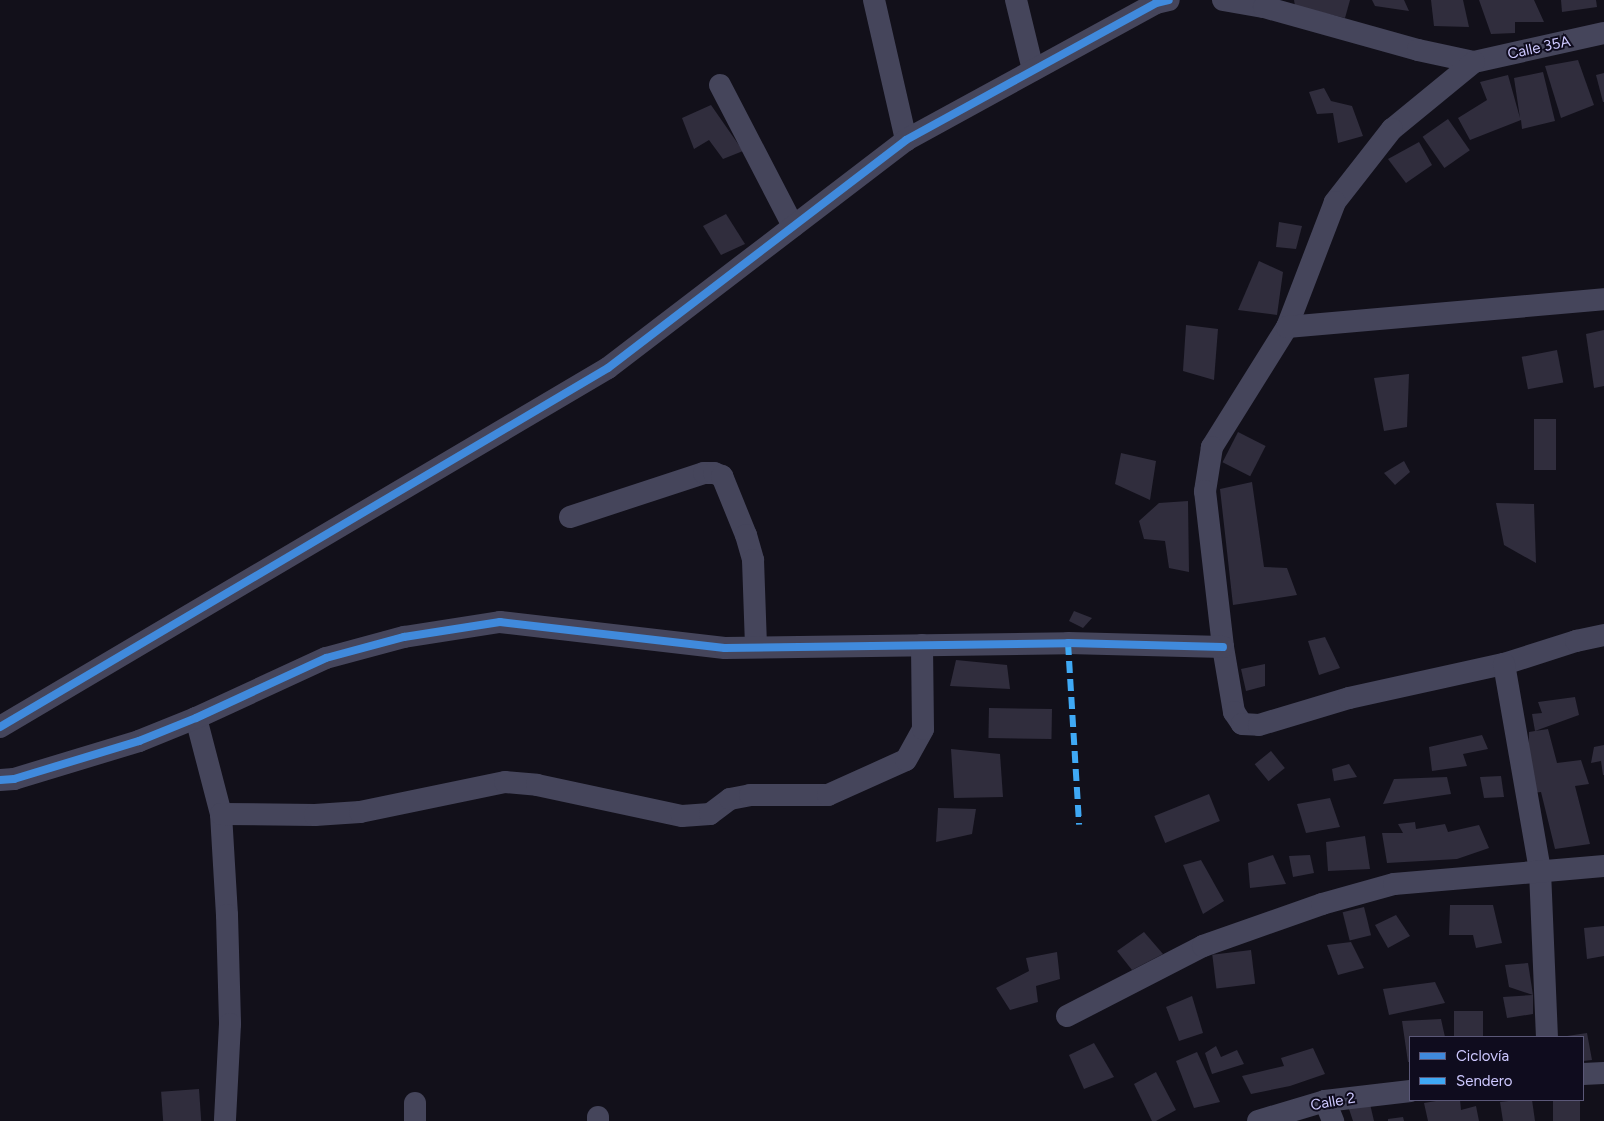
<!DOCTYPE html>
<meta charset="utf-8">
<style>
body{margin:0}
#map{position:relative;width:1604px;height:1121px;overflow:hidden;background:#12101a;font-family:Figtree,sans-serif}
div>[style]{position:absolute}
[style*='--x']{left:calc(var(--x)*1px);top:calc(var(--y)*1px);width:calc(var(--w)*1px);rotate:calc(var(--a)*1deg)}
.building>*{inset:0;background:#302d3d;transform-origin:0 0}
.street>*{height:22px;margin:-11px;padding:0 11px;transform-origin:11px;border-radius:11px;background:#45455b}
.quiet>*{height:6px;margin-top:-3px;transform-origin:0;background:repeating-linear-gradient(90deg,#3fa9f5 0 12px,transparent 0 18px)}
.cycleway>*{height:8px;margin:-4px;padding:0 4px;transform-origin:4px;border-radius:4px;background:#408adc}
span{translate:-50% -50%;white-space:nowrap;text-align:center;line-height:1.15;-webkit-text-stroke:4px #0f0c1e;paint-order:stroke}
.street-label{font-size:15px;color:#cec9ff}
.legend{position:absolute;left:1409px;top:1036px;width:175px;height:65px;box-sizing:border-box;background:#0f0c1e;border:1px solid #5b5878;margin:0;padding:6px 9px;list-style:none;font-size:15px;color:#cec9ff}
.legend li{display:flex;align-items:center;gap:10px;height:25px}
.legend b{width:25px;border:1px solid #5b5878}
</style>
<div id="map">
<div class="building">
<i style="clip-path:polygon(1294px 0,1350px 0,1345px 18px,1295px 6px)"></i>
<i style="clip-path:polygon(1372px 0,1404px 0,1409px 11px,1375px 6px)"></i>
<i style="clip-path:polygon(1431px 0,1463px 0,1469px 27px,1434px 26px)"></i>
<i style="clip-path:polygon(1479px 0,1534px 0,1544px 22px,1515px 22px,1515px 33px,1491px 34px)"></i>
<i style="clip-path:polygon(1561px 0,1596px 0,1597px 7px,1562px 12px)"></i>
<i style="clip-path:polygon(1578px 60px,1594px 105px,1561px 118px,1545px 66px)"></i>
<i style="clip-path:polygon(1543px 72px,1555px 121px,1522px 129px,1521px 120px,1470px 140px,1458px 118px,1487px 100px,1480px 82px,1508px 75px,1520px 118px,1514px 78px)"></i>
<i style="clip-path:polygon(1604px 73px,1604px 102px,1603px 102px,1596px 75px)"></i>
<i style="clip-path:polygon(1324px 88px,1331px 101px,1352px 106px,1363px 136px,1338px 143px,1333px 113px,1317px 114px,1309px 92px)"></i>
<i style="clip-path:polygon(711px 105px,743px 151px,723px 159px,709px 140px,694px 149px,682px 118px)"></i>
<i style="left:1448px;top:119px;width:38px;height:31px;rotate:55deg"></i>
<i style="clip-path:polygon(1419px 142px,1432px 165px,1406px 183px,1388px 159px)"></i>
<i style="clip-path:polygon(726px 214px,745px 244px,721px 255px,703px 226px)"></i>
<i style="clip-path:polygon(1279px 222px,1302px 226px,1296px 249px,1276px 247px)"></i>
<i style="clip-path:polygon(1259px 261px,1283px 272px,1277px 315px,1238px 310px)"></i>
<i style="clip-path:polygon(1186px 325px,1218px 329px,1214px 380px,1183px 371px)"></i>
<i style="clip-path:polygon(1604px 330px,1604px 386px,1594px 388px,1586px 334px)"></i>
<i style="left:1557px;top:350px;width:33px;height:36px;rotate:79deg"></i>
<i style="clip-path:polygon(1409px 374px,1407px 427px,1384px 431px,1374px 378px)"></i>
<i style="left:1534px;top:419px;width:22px;height:51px"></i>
<i style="left:1238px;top:432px;width:31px;height:34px;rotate:27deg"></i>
<i style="clip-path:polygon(1121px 453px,1156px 461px,1150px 500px,1115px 484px)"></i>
<i style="clip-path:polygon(1404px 461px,1410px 472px,1395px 485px,1384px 473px)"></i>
<i style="clip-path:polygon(1252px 482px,1264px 567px,1287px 568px,1297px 595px,1233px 605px,1220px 489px)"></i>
<i style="clip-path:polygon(1188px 501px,1189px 572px,1169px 568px,1165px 541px,1144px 539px,1139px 521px,1159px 503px)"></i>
<i style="clip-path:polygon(1496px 503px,1534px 504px,1536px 563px,1504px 545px)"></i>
<i style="clip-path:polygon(1074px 611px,1092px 618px,1083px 628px,1069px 621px)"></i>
<i style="clip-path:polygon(1325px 637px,1340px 668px,1319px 675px,1308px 641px)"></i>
<i style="clip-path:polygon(956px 660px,1007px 665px,1010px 689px,950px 686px)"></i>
<i style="clip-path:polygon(1265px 664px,1265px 686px,1246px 691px,1241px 669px)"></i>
<i style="clip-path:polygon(1575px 697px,1579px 715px,1535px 731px,1548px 729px,1557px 763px,1581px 760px,1589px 784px,1575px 786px,1590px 844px,1555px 849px,1541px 792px,1533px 793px,1528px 765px,1529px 732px,1535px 731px,1532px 714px,1542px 713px,1538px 702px)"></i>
<i style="left:989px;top:708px;width:63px;height:30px;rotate:1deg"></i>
<i style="clip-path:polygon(1482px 735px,1488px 749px,1463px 754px,1467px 766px,1432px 771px,1429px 747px)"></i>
<i style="clip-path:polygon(1604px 745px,1604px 775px,1603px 775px,1601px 761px,1591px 763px,1594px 747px)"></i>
<i style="clip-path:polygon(951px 749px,1000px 754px,1003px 797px,954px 798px)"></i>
<i style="left:1271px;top:751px;width:22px;height:21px;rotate:51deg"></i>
<i style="clip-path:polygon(1349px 764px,1357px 777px,1334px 781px,1332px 769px)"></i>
<i style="clip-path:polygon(1501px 776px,1504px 797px,1484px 798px,1480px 777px)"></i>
<i style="clip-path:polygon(1447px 777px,1451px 794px,1383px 804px,1394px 779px)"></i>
<i style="left:1209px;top:794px;width:29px;height:59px;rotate:68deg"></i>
<i style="clip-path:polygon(1330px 798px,1340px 827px,1306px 833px,1297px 804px)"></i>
<i style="clip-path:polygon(938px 808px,976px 809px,972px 834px,936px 842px)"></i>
<i style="clip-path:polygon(1415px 822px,1416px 829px,1445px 824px,1448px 832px,1479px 825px,1489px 848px,1457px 859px,1387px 863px,1382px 833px,1403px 833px,1398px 824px)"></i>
<i style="clip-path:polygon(1365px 836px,1370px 869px,1328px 871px,1326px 842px)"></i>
<i style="clip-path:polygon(1273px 855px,1286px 884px,1250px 888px,1248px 863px)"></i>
<i style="clip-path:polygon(1310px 855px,1314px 873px,1293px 877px,1289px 856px)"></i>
<i style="clip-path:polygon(1201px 860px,1224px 901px,1203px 914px,1183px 865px)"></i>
<i style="clip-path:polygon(1450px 905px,1493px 905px,1502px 943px,1476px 948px,1473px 935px,1449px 935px)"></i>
<i style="left:1364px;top:907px;width:29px;height:22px;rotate:76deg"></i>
<i style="clip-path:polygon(1396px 915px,1410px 936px,1388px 948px,1375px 925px)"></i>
<i style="clip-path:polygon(1604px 926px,1604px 956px,1587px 959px,1584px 928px)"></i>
<i style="clip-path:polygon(1144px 932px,1163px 954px,1132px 970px,1117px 951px)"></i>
<i style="clip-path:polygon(1351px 942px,1364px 968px,1338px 975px,1327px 945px)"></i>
<i style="left:1251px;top:950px;width:34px;height:39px;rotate:83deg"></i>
<i style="clip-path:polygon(1057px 952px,1060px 979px,1036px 986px,1038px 1002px,1010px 1010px,996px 988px,1029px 971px,1026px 958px)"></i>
<i style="clip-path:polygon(1528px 963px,1533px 995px,1509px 987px,1505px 965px)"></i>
<i style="clip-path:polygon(1435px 982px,1445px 1003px,1389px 1015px,1383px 989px)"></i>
<i style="clip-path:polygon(1533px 995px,1533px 1014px,1507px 1018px,1503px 997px)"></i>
<i style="clip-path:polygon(1192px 996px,1203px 1033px,1179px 1041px,1166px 1007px)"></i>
<i style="left:1454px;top:1011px;width:29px;height:26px"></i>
<i style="clip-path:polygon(1441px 1019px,1445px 1037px,1410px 1037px,1410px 1062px,1408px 1062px,1402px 1021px)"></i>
<i style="clip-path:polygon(1587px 1033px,1592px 1060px,1583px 1061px,1583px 1037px,1567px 1036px)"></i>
<i style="clip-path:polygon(1094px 1043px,1114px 1077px,1084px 1089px,1069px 1055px)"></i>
<i style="clip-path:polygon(1216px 1046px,1221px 1057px,1237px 1050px,1244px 1064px,1212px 1074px,1205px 1053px)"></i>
<i style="clip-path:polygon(1313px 1048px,1325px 1074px,1290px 1086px,1251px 1094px,1242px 1076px,1284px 1066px,1281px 1058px)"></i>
<i style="clip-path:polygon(1197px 1052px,1220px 1102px,1194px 1108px,1176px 1061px)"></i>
<i style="clip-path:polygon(1156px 1072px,1176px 1110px,1156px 1121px,1152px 1121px,1134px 1084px)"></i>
<i style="left:199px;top:1089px;width:32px;height:38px;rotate:86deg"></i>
<i style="clip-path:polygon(1442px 1100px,1460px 1100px,1461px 1110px,1476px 1106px,1479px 1121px,1428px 1121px,1424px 1103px)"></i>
<i style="clip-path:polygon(1517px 1100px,1532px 1100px,1535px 1121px,1503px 1121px,1500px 1102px)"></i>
<i style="left:1553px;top:1100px;width:27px;height:21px"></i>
<i style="clip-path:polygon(1370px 1104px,1374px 1121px,1353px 1121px,1349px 1109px)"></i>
<i style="clip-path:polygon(1403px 1117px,1404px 1121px,1388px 1121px,1388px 1119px)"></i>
</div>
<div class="street">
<i style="--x:874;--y:0;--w:144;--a:77.1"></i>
<i style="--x:1016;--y:0;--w:72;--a:76.3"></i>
<i style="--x:1223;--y:0;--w:42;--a:9.7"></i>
<i style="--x:1264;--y:7;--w:160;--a:15.6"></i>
<i style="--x:1418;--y:50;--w:57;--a:12.1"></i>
<i style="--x:1474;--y:62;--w:133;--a:-12.6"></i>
<i style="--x:1474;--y:62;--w:106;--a:140.7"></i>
<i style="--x:1392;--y:129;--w:93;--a:128"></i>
<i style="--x:1335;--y:202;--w:134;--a:111"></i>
<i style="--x:1287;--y:327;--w:142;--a:122"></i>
<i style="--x:1212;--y:447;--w:45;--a:99"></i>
<i style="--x:1205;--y:491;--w:157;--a:83.4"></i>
<i style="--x:1223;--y:647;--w:66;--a:80.4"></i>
<i style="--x:1234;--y:712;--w:14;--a:56"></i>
<i style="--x:1242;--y:724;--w:17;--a:3"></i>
<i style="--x:1259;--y:725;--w:94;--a:-16.7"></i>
<i style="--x:1349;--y:698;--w:159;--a:-12.4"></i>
<i style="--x:1504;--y:664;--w:76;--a:-17.7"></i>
<i style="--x:1576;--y:641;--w:29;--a:-12"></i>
<i style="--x:720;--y:85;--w:159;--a:62.6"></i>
<i style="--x:1287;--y:327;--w:318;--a:-5"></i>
<i style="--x:570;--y:517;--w:141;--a:-18.2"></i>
<i style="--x:704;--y:473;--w:10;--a:0"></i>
<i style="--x:714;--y:473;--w:9;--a:21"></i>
<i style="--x:722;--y:476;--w:64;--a:67.9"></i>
<i style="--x:746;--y:535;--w:26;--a:74"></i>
<i style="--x:753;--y:560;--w:87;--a:88"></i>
<i style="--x:1504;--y:664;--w:210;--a:80.1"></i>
<i style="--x:1540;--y:871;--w:166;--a:87.6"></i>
<i style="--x:196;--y:718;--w:99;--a:75.4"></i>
<i style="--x:221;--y:814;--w:101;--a:86.6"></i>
<i style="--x:227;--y:915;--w:109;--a:88.4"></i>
<i style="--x:230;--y:1024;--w:97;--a:93"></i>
<i style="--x:0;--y:727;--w:706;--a:-30.56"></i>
<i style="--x:608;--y:368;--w:375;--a:-37.4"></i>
<i style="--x:906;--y:140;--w:285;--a:-28.7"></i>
<i style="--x:1156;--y:3;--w:13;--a:-13"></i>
<i style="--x:0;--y:780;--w:14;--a:-4"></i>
<i style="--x:14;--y:779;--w:131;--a:-16.9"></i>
<i style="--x:139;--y:741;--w:61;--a:-22"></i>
<i style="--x:196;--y:718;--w:143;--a:-24.8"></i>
<i style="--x:326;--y:658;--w:81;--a:-15.1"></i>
<i style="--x:404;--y:637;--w:97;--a:-8.9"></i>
<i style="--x:500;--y:622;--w:226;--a:6.6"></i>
<i style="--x:725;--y:648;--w:343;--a:-0.8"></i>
<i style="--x:1068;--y:643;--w:155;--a:1.5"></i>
<i style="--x:221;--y:814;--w:94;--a:0.6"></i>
<i style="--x:315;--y:815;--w:45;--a:-3.8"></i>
<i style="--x:360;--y:812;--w:148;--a:-11.7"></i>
<i style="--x:505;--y:782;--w:32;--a:5"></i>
<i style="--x:537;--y:785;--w:148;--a:12.1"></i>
<i style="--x:682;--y:816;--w:28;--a:-4"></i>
<i style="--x:710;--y:814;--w:25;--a:-37"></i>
<i style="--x:730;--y:799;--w:20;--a:-11"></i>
<i style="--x:750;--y:795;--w:78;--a:0"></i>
<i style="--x:828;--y:795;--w:85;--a:-24.2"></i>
<i style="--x:906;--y:760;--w:35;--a:-61"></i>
<i style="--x:923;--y:729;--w:84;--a:-90.7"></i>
<i style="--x:1067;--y:1016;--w:153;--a:-27.2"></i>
<i style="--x:1203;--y:946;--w:126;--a:-19.4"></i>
<i style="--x:1322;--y:904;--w:75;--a:-15.5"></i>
<i style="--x:1394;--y:884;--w:211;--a:-4.9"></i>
<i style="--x:1583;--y:1074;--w:21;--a:-3"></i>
<i style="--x:1325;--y:1101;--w:22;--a:68"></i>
<i style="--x:598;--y:1117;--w:4;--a:90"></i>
<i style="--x:415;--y:1121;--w:18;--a:-90"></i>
<i style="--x:1258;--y:1121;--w:70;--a:-16.6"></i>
<i style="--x:1325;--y:1101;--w:86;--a:-6.7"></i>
</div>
<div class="quiet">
<i style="--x:1068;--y:643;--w:182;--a:86.5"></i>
</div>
<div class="cycleway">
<i style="--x:0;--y:727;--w:706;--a:-30.56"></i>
<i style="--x:608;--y:368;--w:375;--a:-37.4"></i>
<i style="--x:906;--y:140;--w:285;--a:-28.7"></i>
<i style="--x:1156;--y:3;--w:13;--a:-13"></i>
<i style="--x:0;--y:780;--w:14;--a:-4"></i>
<i style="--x:14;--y:779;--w:131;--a:-16.9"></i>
<i style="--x:139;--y:741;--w:61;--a:-22"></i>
<i style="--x:196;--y:718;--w:143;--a:-24.8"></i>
<i style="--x:326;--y:658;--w:81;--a:-15.1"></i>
<i style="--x:404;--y:637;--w:97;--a:-8.9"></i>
<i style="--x:500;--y:622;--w:226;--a:6.6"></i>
<i style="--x:725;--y:648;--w:343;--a:-0.8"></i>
<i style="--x:1068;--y:643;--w:155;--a:1.5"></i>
</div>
<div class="street-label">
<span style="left:1539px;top:48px;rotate:-12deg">Calle 35A</span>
<span style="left:1333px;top:1102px;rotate:-10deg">Calle 2</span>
</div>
<ul class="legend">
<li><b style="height:6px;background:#408adc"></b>Ciclovía</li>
<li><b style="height:6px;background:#3fa9f5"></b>Sendero</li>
</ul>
</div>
